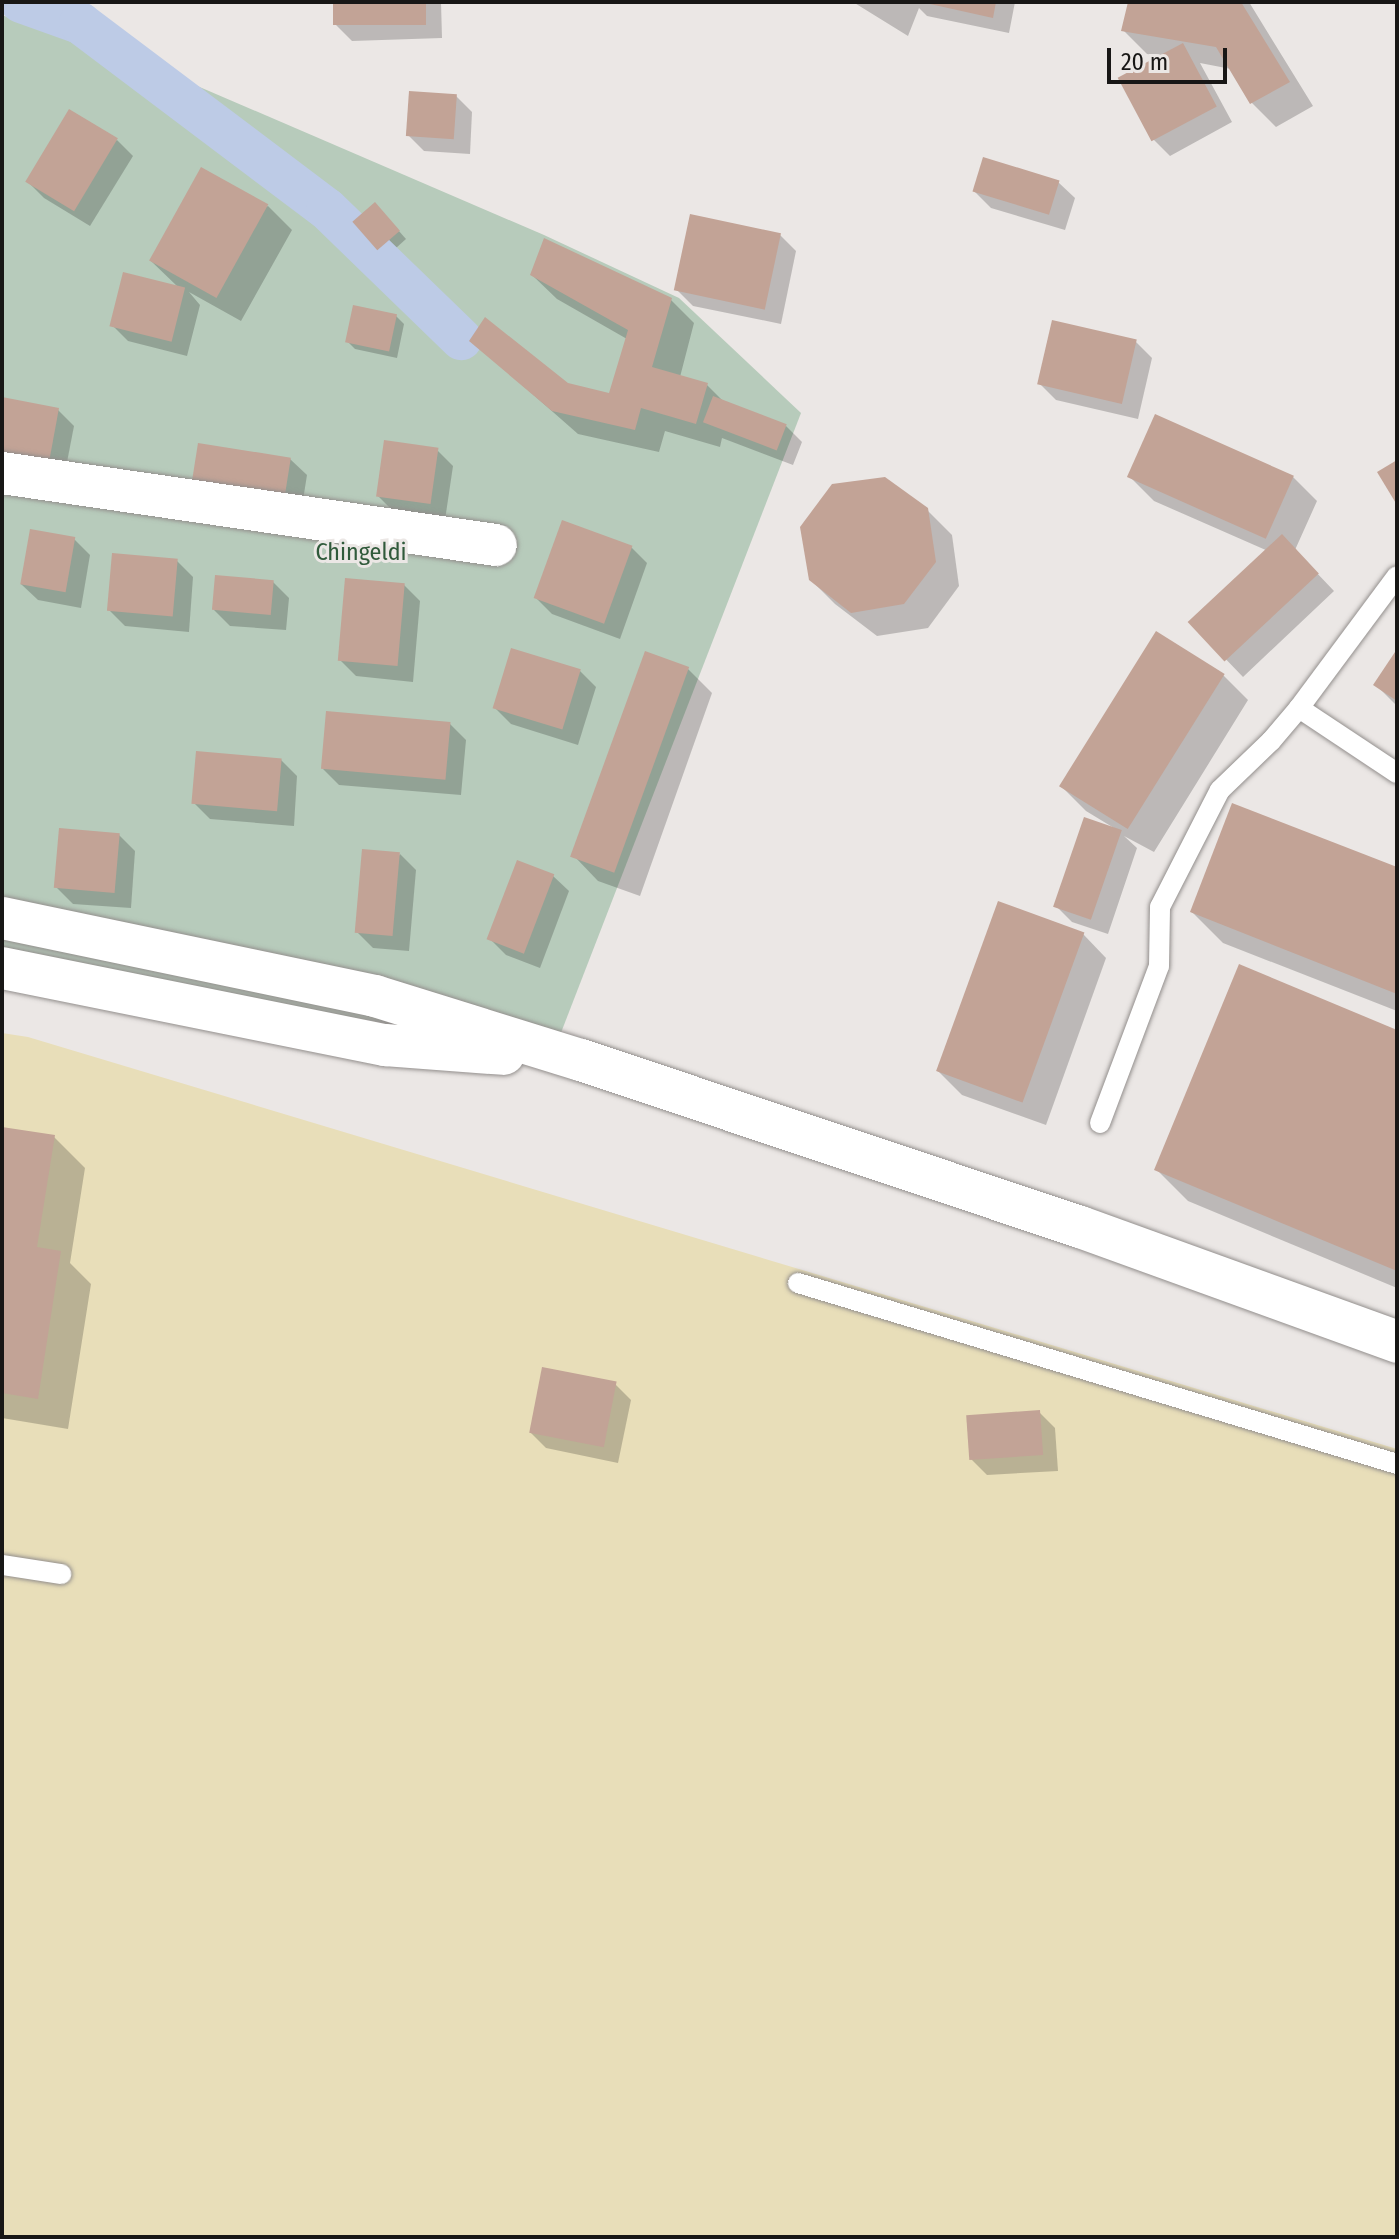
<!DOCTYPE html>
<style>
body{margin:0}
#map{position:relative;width:1399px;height:2239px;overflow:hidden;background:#ebe7e5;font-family:"Fira Sans Condensed",sans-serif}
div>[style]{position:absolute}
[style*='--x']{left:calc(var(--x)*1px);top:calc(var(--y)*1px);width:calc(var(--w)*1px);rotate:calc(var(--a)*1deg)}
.green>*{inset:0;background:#b7cbbb}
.sand>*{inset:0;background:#e8deb9}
.shadow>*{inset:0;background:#0003}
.canal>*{height:42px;margin:-21px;padding:0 21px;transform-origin:21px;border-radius:21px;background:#bdcbe6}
.building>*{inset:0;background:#c2a396;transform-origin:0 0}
.roads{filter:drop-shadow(0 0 2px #938f8d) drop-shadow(0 0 2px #938f8d)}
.service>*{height:20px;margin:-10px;padding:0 10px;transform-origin:10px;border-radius:10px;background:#fff}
.minor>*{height:42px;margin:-21px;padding:0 21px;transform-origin:21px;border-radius:21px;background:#fff}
span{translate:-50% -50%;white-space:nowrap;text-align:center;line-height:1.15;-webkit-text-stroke:6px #ebe7e5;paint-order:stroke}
.park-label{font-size:24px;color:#305a3b}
.frame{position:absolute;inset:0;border:4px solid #181716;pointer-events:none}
.scale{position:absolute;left:1107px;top:48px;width:120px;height:36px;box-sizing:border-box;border:4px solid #181716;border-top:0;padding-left:10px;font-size:24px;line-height:28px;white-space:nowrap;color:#181716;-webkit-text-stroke:6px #ebe7e5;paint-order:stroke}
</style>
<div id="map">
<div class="green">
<i style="clip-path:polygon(2px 15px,188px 82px,544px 235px,679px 298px,801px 413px,557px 1043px,402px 1026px,2px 957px)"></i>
</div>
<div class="sand">
<i style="clip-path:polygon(2px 1033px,28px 1037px,1397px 1449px,1397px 2237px,2px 2237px)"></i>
</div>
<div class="shadow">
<i style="clip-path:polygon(335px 2px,441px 2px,442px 38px,352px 41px,336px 25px)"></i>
<i style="clip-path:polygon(853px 2px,1015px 2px,1009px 33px,927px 16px,919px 8px,908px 36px)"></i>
<i style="clip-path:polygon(1131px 2px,1249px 2px,1313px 106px,1276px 127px,1252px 103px,1231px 69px,1200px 63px,1232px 122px,1170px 156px,1154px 140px,1162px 57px,1147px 54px,1123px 30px)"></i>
<i style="clip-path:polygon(456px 96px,472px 112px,470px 154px,424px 151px,408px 135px)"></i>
<i style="clip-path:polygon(117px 140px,133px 156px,90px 226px,44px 198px,28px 182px)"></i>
<i style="clip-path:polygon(1058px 182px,1075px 198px,1065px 230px,991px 208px,975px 192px)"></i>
<i style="clip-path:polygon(268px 206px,292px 230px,241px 321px,189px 292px,200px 305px,187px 356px,128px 341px,112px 325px,178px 287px,151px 261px)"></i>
<i style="clip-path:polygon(382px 212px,406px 239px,386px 257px,355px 222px)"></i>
<i style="clip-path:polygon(780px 235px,796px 251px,781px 324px,693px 306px,677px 290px)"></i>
<i style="clip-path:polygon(532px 275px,670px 299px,694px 323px,680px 377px,707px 385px,725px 403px,786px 426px,802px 442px,793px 465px,722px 438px,720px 447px,665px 431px,659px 452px,578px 434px,472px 341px,567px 385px,610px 396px,627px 339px,557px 299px)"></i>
<i style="clip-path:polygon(396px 316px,404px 324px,397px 358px,355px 349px,348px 342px)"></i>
<i style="clip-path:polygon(1136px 342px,1152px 358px,1138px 419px,1056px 400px,1040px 384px)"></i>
<i style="clip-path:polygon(2px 399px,58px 410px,74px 426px,62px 488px)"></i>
<i style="clip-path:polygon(437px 450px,453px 466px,445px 520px,394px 512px,378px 496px)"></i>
<i style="clip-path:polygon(290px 459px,307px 475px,300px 519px,209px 505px)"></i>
<i style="clip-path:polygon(1130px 477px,1293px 477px,1317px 501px,1295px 550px,1334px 591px,1243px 677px,1191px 623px,1268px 551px,1154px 501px)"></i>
<i style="clip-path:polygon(927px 510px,952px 535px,959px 586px,928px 628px,877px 636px,835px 604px,810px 579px)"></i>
<i style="clip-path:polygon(74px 539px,90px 555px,81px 608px,38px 600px,21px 584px)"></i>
<i style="clip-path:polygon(631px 547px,647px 563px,620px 639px,552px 614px,536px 598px)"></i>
<i style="clip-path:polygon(177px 561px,193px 577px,189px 632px,125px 626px,109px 610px)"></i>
<i style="clip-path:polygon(273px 582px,289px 598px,286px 630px,230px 626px,214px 610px)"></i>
<i style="clip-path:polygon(404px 585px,420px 601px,413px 682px,356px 676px,340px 660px)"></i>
<i style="clip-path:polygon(1156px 634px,1224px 676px,1248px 700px,1154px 852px,1124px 836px,1137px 848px,1108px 934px,1072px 922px,1056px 906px,1114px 828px,1086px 811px,1062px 787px)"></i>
<i style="clip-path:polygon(1397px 653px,1397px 706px,1375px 684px)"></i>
<i style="clip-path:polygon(688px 669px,712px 693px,640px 896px,598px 881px,575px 857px)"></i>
<i style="clip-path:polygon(580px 671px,596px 687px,578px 745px,511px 724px,495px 708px)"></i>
<i style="clip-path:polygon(450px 724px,466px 740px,461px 795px,339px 785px,323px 769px)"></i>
<i style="clip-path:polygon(281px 760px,297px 776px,294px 826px,210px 819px,194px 803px)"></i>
<i style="clip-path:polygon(119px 835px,135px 851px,131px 908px,73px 904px,56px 887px)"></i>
<i style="clip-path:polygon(400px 854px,416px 870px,409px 951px,373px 948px,357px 932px)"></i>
<i style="clip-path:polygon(1397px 869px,1397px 1011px,1223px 943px,1192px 912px)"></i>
<i style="clip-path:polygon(552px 875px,569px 891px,540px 968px,506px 955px,490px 939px)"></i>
<i style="clip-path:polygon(1083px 934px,1106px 958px,1046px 1125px,962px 1095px,938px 1071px)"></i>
<i style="clip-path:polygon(1397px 1032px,1397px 1288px,1188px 1201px,1157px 1170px)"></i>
<i style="clip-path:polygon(2px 1129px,54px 1137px,85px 1168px,70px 1263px,91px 1284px,68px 1429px,2px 1418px)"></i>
<i style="clip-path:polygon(615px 1384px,631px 1400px,618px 1463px,546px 1448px,530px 1432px)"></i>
<i style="clip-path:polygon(1039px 1412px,1055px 1428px,1058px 1471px,987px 1475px,971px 1459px)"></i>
</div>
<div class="canal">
<i style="--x:21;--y:2;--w:63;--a:19.6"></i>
<i style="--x:80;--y:23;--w:309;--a:37"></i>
<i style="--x:327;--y:209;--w:187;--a:44.1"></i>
</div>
<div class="building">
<i style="left:333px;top:2px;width:93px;height:23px"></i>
<i style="clip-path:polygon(921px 2px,996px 2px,993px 18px)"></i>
<i style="clip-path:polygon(1128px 2px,1241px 2px,1290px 82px,1250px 104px,1216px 47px,1121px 31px)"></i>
<i style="left:1183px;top:43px;width:72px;height:74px;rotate:62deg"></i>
<i style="left:409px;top:91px;width:48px;height:45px;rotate:4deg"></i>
<i style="left:69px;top:109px;width:57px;height:85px;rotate:31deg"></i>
<i style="left:983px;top:157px;width:80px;height:36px;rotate:17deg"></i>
<i style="left:201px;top:167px;width:77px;height:107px;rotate:29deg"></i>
<i style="left:375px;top:202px;width:38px;height:30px;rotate:49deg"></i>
<i style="left:690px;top:214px;width:93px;height:78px;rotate:12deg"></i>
<i style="clip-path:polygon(544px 238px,672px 298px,652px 367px,708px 383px,696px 424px,641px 408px,635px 430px,552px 411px,469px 341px,485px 317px,568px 383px,609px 393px,628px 330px,530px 275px)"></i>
<i style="left:123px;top:272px;width:64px;height:56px;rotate:14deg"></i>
<i style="left:353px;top:305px;width:45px;height:38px;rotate:12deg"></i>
<i style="left:1052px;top:320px;width:87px;height:66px;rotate:13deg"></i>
<i style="left:713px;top:396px;width:79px;height:28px;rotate:21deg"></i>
<i style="clip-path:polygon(2px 397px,59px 408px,47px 473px,2px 465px)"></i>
<i style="left:1155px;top:414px;width:152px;height:69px;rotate:24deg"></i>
<i style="left:384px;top:440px;width:55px;height:57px;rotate:8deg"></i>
<i style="left:198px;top:443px;width:94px;height:48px;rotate:9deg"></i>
<i style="clip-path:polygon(1397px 460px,1397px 505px,1377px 472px)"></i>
<i style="clip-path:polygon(885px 477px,928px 508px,936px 562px,904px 604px,851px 613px,809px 580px,800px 527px,832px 484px)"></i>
<i style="left:562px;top:520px;width:75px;height:83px;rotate:20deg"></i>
<i style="left:30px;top:529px;width:46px;height:56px;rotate:10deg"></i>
<i style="left:1282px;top:534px;width:54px;height:129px;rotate:47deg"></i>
<i style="left:112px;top:553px;width:66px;height:58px;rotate:5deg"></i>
<i style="left:215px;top:575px;width:59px;height:35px;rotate:5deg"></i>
<i style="left:345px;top:578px;width:60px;height:83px;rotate:5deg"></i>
<i style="left:1156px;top:631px;width:81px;height:183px;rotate:32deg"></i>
<i style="left:511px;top:648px;width:73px;height:63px;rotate:17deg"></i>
<i style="clip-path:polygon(1397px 649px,1397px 701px,1373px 685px)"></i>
<i style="left:645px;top:651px;width:47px;height:219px;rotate:20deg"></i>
<i style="left:326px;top:711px;width:125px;height:58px;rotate:5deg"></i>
<i style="left:196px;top:751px;width:86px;height:53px;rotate:5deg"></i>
<i style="clip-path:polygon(1232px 803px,1397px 867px,1397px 994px,1190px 912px)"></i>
<i style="left:1084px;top:817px;width:40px;height:95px;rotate:19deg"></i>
<i style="left:59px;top:828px;width:61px;height:60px;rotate:5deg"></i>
<i style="left:362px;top:849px;width:38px;height:84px;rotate:5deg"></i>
<i style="left:517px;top:860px;width:40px;height:85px;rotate:21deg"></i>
<i style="left:998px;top:901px;width:92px;height:181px;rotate:20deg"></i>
<i style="clip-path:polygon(1239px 964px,1397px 1030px,1397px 1271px,1154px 1170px)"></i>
<i style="clip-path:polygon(2px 1127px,55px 1135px,37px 1247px,61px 1251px,38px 1399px,2px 1393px)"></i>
<i style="left:542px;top:1367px;width:76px;height:67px;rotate:11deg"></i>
<i style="left:1040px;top:1410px;width:45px;height:74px;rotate:86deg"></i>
</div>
<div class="roads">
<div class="service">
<i style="--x:1299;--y:708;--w:118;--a:33.6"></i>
<i style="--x:1100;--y:1123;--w:168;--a:-69.4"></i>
<i style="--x:1159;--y:966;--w:59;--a:-89"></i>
<i style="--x:1160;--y:907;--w:131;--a:-62.9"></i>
<i style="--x:1220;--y:790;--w:71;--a:-43.9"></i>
<i style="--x:1271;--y:741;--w:43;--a:-49.7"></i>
<i style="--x:1299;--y:708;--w:164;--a:-53.4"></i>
<i style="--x:798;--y:1283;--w:626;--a:16.81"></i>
<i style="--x:2;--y:1565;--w:60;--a:8.7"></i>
</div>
<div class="minor">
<i style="--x:2;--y:473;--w:499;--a:8.3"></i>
<i style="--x:2;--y:918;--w:381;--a:11.8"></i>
<i style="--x:375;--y:996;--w:216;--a:17.3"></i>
<i style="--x:581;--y:1060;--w:526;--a:18.5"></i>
<i style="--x:1080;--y:1227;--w:337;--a:19.9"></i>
<i style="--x:2;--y:968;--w:391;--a:11.4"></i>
<i style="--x:385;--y:1045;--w:119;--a:4.3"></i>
</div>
</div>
<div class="park-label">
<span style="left:361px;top:553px">Chingeldi</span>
</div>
<div class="frame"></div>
<div class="scale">20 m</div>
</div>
